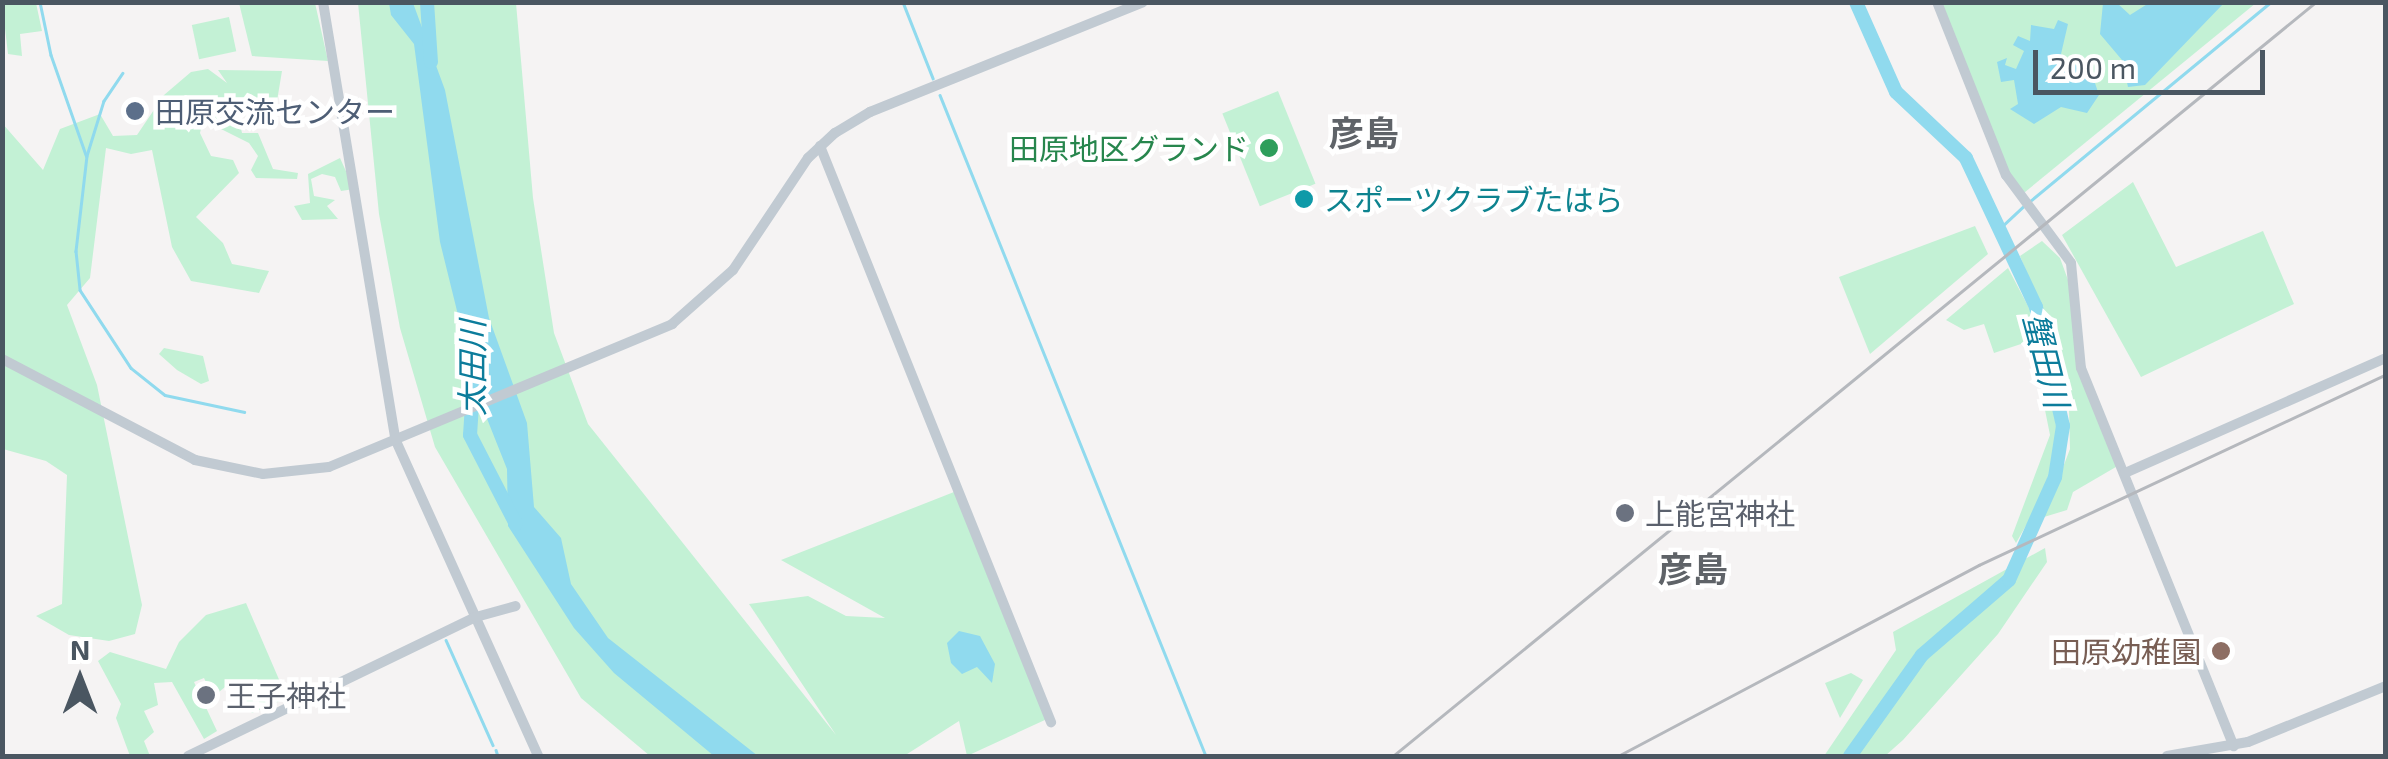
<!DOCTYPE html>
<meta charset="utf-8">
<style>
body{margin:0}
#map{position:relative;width:2388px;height:759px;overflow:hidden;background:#f5f3f3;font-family:"Exo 2","Noto Sans JP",sans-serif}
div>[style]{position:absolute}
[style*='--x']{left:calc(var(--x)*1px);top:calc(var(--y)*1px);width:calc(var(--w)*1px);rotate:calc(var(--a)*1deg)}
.green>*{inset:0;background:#c3f1d5;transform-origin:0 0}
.water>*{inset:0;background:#90daee}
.stream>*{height:2.5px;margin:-1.25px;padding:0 1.25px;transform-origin:1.25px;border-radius:1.25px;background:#90daee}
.river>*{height:14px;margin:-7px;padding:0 7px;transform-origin:7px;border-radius:7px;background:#90daee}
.minor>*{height:10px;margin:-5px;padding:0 5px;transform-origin:5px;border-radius:5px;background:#c1cad2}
.rail>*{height:2.5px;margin:-1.25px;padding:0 1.25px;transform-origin:1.25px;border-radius:1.25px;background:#b5b8bd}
.dots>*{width:28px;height:28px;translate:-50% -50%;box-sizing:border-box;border:5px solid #fff;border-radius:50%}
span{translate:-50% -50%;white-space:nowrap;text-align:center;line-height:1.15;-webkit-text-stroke:9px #fff;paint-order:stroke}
.service-label{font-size:30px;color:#4e5e75}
.left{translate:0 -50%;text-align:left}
.leisure-label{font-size:30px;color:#27864d}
.right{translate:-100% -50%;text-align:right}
.culture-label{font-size:30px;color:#0d838f}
.worship-label{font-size:30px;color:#5b616d}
.education-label{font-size:30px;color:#785e54}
.water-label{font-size:32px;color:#0c7c9b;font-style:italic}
.quarter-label{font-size:35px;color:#5f6368;font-weight:700}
.frame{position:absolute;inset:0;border:5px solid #4a5661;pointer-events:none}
.north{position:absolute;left:30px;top:629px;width:100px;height:100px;-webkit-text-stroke:8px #fff;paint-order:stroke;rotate:0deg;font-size:28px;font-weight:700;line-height:40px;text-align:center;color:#4a5661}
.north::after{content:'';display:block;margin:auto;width:35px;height:45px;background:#4a5661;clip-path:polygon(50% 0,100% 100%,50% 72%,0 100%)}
.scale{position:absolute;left:2033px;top:50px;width:232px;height:45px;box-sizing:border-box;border:5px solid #4a5661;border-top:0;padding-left:12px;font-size:30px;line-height:35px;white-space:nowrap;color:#4a5661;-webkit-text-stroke:8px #fff;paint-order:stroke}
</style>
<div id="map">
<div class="green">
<i style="clip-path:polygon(2px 3px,36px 3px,42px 31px,20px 34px,22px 56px,8px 54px)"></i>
<i style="clip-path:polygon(239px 3px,315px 3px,328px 61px,252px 56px)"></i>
<i style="clip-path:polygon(358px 3px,516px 3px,533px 198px,554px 333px,588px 424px,836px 735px,749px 604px,808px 596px,846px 616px,885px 618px,781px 560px,954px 492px,1047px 719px,967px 756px,959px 721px,904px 756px,650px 756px,581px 698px,435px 447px,400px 328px,379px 214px)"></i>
<i style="clip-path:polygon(1937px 3px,2256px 3px,2019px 197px)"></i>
<i style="left:229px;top:17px;width:35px;height:38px;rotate:78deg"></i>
<i style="clip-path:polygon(208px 69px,227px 83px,218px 70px,282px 71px,276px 107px,238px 115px,242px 133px,258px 133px,273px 169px,298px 173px,297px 179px,256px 178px,251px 170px,258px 156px,249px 143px,203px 120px,200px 133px,211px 156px,233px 160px,239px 173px,196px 217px,223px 243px,232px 264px,269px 271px,259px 293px,191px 281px,172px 247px,152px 150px,131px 154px,106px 148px,90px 278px,67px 305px,97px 385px,142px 605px,135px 634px,109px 641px,69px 635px,36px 616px,62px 604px,67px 475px,46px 461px,3px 449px,2px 123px,43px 170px,60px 129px,100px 114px,113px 136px,137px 135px,164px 95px,191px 72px)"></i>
<i style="left:1278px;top:91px;width:100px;height:60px;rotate:68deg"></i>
<i style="clip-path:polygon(340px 158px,354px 189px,341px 191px,335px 177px,322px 174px,311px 179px,314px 196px,335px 200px,327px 206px,338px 219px,302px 220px,294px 206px,310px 203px,308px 174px)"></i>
<i style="clip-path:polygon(2133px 182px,2176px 267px,2263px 231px,2294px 304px,2141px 377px,2062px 235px)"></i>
<i style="clip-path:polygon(1975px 226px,1988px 254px,1870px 354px,1839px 277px)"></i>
<i style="clip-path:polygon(2042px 241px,2060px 258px,2075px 299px,2080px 361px,2121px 464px,2073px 492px,2067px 510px,2044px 517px,2070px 449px,2069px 410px,2052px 334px,2020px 256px)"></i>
<i style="clip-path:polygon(2008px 268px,2038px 325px,2059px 442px,2040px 501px,2016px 543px,2012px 536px,2050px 435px,2033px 350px,2027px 342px,1994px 353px,1984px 324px,1964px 330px,1946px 320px)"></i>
<i style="clip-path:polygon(164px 348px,203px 356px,209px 381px,201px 384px,177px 370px,159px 354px)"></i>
<i style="clip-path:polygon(2045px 548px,2047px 562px,1998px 634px,1903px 740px,1885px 756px,1824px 756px,1896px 650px,1893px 632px)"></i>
<i style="clip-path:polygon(246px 603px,287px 698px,252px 713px,231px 682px,213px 697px,204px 678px,194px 682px,217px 731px,204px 739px,172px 682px,154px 683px,158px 705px,144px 711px,154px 732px,144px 741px,150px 756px,130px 756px,116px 718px,121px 704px,98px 661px,110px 652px,166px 669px,179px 642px,206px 615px)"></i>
<i style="clip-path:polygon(1851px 673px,1863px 680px,1840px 718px,1825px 683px)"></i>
</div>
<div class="water">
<i style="clip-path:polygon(389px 3px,413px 3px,445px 90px,489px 318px,527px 423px,534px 507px,561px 538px,571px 584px,608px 638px,758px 756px,714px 756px,614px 673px,574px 628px,508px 526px,507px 469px,478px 396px,440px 242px,414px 44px,391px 15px)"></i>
<i style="clip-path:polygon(2103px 3px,2117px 3px,2130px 15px,2149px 3px,2224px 3px,2145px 85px,2128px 87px,2122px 60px,2100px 34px)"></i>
<i style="clip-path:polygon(2058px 20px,2068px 24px,2061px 54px,2093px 77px,2099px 95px,2087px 113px,2061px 107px,2034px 124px,2010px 109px,2018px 104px,2014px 80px,2001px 82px,1997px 62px,2007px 58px,2005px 65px,2016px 69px,2024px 51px,2013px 45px,2018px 36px,2030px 41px,2031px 25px,2054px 29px)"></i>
<i style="clip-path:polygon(959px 631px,980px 636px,995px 664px,992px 683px,977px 667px,962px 674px,951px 663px,947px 643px)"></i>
</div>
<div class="stream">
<i style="--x:40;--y:2;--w:54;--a:78.3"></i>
<i style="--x:51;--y:55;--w:106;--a:70.7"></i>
<i style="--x:903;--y:2;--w:82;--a:68.5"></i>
<i style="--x:123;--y:73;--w:34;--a:124"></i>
<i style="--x:104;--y:101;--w:58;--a:107.2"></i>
<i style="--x:87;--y:156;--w:96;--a:96.6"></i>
<i style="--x:76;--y:251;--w:39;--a:84"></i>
<i style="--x:80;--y:290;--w:93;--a:56.8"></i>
<i style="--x:131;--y:368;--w:43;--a:38.5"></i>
<i style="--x:165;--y:395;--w:81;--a:12.1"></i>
<i style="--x:940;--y:95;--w:713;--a:68.08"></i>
<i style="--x:2029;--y:202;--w:314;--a:-39.6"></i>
<i style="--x:1997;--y:231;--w:35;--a:-43"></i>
<i style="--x:446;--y:640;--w:115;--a:65.9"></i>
<i style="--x:496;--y:750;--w:6;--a:72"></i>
</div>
<div class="river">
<i style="--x:427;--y:2;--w:60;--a:86.2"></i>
<i style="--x:475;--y:358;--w:77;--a:93.7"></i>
<i style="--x:470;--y:435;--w:100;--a:62.7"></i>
<i style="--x:1850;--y:756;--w:124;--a:-54.5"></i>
<i style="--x:1922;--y:655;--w:115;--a:-40.8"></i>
<i style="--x:2009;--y:580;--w:113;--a:-65.9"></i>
<i style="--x:2055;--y:477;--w:52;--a:-81.1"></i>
<i style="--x:2063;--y:426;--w:122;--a:-102.8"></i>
<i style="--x:2036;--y:307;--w:165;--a:-115.2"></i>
<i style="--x:1966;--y:158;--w:96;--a:-136.7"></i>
<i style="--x:1896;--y:92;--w:98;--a:-114"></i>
</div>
<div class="minor">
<i style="--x:323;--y:2;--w:445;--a:80.6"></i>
<i style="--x:396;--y:441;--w:346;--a:65.7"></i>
<i style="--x:1937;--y:2;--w:186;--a:68.3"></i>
<i style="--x:2006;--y:175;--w:109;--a:53.5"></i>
<i style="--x:2071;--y:263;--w:105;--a:84.6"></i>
<i style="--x:2081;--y:368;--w:408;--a:68"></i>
<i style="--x:820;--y:146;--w:621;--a:68.15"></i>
<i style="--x:2;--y:359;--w:218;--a:27.6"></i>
<i style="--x:195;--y:460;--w:69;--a:11.6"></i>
<i style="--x:263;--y:474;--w:66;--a:-6.1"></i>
<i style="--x:329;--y:467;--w:372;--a:-22.6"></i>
<i style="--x:672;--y:324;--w:81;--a:-41.5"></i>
<i style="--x:733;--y:270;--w:135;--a:-56.2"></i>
<i style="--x:808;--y:158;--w:37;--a:-43"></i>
<i style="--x:835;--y:133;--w:41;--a:-31"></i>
<i style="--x:870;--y:112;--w:294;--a:-21.9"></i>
<i style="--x:2125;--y:473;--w:285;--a:-23.8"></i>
<i style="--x:188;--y:756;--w:320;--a:-25.8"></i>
<i style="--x:476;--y:617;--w:41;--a:-15.4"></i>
<i style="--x:2167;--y:756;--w:82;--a:-9.8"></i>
<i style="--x:2248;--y:742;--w:149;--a:-22.1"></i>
</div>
<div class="rail">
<i style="--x:1393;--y:756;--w:1192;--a:-39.25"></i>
<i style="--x:1618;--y:756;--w:408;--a:-27.9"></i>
<i style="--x:1979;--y:565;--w:450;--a:-25.1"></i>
</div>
<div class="dots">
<i style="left:135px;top:111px;background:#5c6f8a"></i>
<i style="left:1269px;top:148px;background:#2e9e5b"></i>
<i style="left:1304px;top:199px;background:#0f9aa8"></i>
<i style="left:1625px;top:513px;background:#6b7280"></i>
<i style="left:2221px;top:651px;background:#8d6e63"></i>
<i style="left:206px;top:695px;background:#6b7280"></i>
</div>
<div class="service-label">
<span class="left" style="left:155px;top:111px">田原交流センター</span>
</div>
<div class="leisure-label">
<span class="right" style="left:1249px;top:148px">田原地区グランド</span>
</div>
<div class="culture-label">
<span class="left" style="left:1324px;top:199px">スポーツクラブたはら</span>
</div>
<div class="worship-label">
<span class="left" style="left:1645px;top:513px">上能宮神社</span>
<span class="left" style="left:226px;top:695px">王子神社</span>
</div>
<div class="education-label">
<span class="right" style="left:2201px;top:651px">田原幼稚園</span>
</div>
<div class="water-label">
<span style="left:2047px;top:360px;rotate:76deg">蟹田川</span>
<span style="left:471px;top:368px;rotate:-90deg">太田川</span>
</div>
<div class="quarter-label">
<span style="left:1364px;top:132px">彦島</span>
<span style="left:1693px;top:568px">彦島</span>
</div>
<div class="frame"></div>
<div class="north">N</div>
<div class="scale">200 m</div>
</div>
